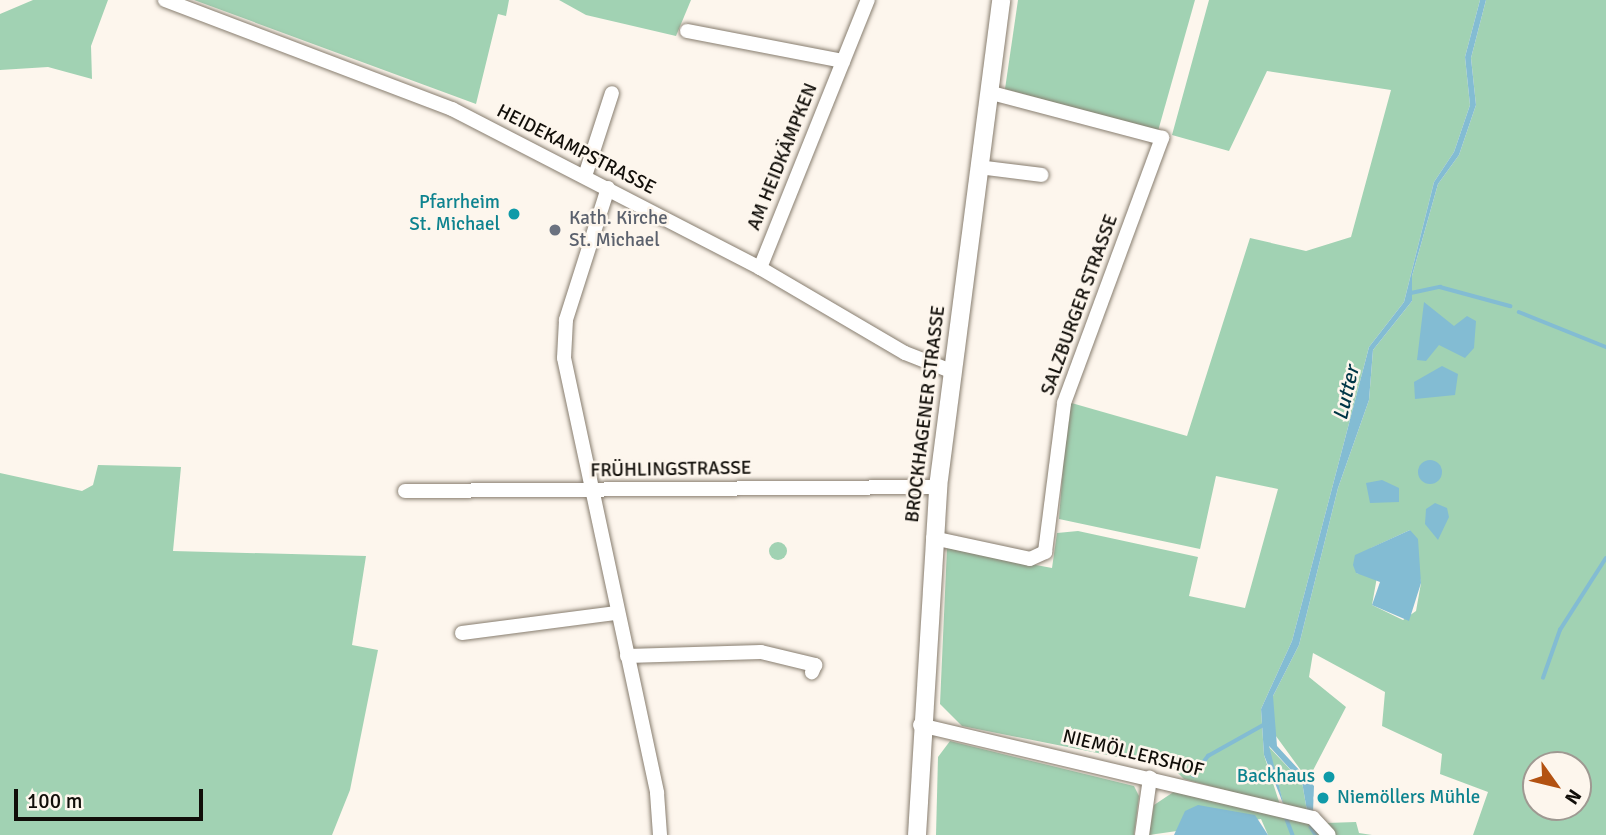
<!DOCTYPE html>
<meta charset="utf-8">
<style>
body{margin:0}
#map{position:relative;width:1606px;height:835px;overflow:hidden;background:#fdf6ed;font-family:Signika,sans-serif}
div>[style]{position:absolute}
[style*='--x']{left:calc(var(--x)*1px);top:calc(var(--y)*1px);width:calc(var(--w)*1px);rotate:calc(var(--a)*1deg)}
.green>*{inset:0;background:#a1d2b3}
.round{border-radius:50%}
.water>*{inset:0;background:#83bcd3}
.stream>*{height:3.5px;margin:-1.75px;padding:0 1.75px;transform-origin:1.75px;border-radius:1.75px;background:#83bcd3}
.roads{filter:drop-shadow(0 0 2px #877d6f) drop-shadow(0 0 2px #877d6f)}
.minor>*{height:14px;margin:-7px;padding:0 7px;transform-origin:7px;border-radius:7px;background:#fff}
.major>*{height:18px;margin:-9px;padding:0 9px;transform-origin:9px;border-radius:9px;background:#fff}
.dots>*{width:19px;height:19px;translate:-50% -50%;box-sizing:border-box;border:4px solid #fdf6ed;border-radius:50%}
span{translate:-50% -50%;white-space:nowrap;text-align:center;line-height:1.15;-webkit-text-stroke:5px #fdf6ed;paint-order:stroke}
.street-label{font-size:19px;color:#110e09}
.culture-label{font-size:19px;color:#0d838f}
.right{translate:-100% -50%;text-align:right}
.left{translate:0 -50%;text-align:left}
.worship-label{font-size:19px;color:#5b616d}
.water-label{font-size:21px;color:#003646;font-style:italic}
.north{position:absolute;left:1522px;top:751px;width:70px;height:70px;box-sizing:border-box;background:#fdf6ed;border:2px solid #9f9992;border-radius:50%;rotate:124deg;font-size:19px;font-weight:700;line-height:28px;text-align:center;color:#110e09}
.north::after{content:'';display:block;margin:auto;width:24px;height:32px;background:#b35212;clip-path:polygon(50% 0,100% 100%,50% 72%,0 100%)}
.scale{position:absolute;left:14px;top:789px;width:189px;height:32px;box-sizing:border-box;border:4px solid #110e09;border-top:0;padding-left:9px;font-size:21px;line-height:24px;white-space:nowrap;color:#110e09;-webkit-text-stroke:5px #fdf6ed;paint-order:stroke}
</style>
<div id="map">
<div class="green">
<i style="clip-path:polygon(33px 0,108px 0,91px 46px,92px 79px,48px 67px,0 70px,0 14px)"></i>
<i style="clip-path:polygon(194px 0,509px 0,506px 16px,498px 14px,476px 104px)"></i>
<i style="clip-path:polygon(559px 0,691px 0,676px 36px,586px 15px)"></i>
<i style="clip-path:polygon(1018px 0,1195px 0,1158px 131px,1005px 89px)"></i>
<i style="clip-path:polygon(1209px 0,1480px 0,1465px 57px,1470px 105px,1454px 152px,1434px 182px,1404px 302px,1369px 347px,1292px 641px,1261px 709px,1264px 755px,1280px 805px,1184px 779px,1173px 768px,962px 726px,940px 704px,947px 548px,1052px 568px,1057px 533px,1078px 531px,1198px 557px,1189px 596px,1245px 608px,1278px 489px,1216px 476px,1200px 549px,1059px 519px,1068px 402px,1187px 436px,1250px 238px,1306px 251px,1351px 237px,1391px 90px,1267px 71px,1229px 151px,1172px 135px)"></i>
<i style="clip-path:polygon(evenodd,1486px 0,1606px 0,1606px 835px,1473px 835px,1488px 792px,1440px 774px,1442px 754px,1382px 726px,1385px 692px,1313px 653px,1309px 677px,1346px 707px,1308px 780px,1273px 732px,1273px 696px,1299px 645px,1338px 488px,1369px 400px,1373px 350px,1412px 301px,1412px 276px,1438px 184px,1459px 155px,1476px 105px,1471px 58px,1486px 0,1410px 530px,1421px 583px,1416px 611px,1403px 620px,1372px 605px,1377px 577px,1356px 573px,1371px 548px,1410px 530px,1486px 0,1536px 765px,1578px 765px,1578px 807px,1536px 807px,1536px 765px)"></i>
<i style="clip-path:polygon(98px 465px,181px 467px,173px 551px,366px 556px,352px 645px,378px 650px,350px 790px,332px 835px,0 835px,0 473px,82px 491px,93px 485px)"></i>
<i class="round" style="left:769px;top:542px;width:18px;height:18px"></i>
<i style="clip-path:polygon(950px 741px,1134px 786px,1139px 796px,1134px 835px,936px 835px,938px 757px)"></i>
<i style="clip-path:polygon(1268px 746px,1302px 782px,1307px 811px,1284px 806px)"></i>
<i style="clip-path:polygon(1175px 791px,1314px 823px,1322px 835px,1268px 835px,1261px 819px,1149px 835px,1154px 805px)"></i>
<i style="clip-path:polygon(1356px 822px,1359px 833px,1372px 835px,1334px 835px,1326px 823px)"></i>
</div>
<div class="water">
<i style="clip-path:polygon(1480px 0,1486px 0,1471px 58px,1476px 105px,1459px 155px,1438px 184px,1412px 276px,1412px 301px,1373px 350px,1369px 400px,1338px 488px,1299px 645px,1273px 696px,1277px 746px,1314px 786px,1313px 812px,1307px 811px,1302px 782px,1269px 746px,1284px 806px,1264px 755px,1261px 709px,1292px 641px,1369px 347px,1404px 302px,1434px 182px,1454px 152px,1470px 105px,1465px 57px)"></i>
<i style="clip-path:polygon(1424px 302px,1454px 326px,1467px 316px,1476px 321px,1474px 348px,1465px 358px,1439px 345px,1426px 361px,1417px 360px)"></i>
<i style="clip-path:polygon(1442px 366px,1458px 374px,1455px 395px,1415px 399px,1414px 382px)"></i>
<i class="round" style="left:1418px;top:460px;width:24px;height:24px"></i>
<i style="clip-path:polygon(1382px 480px,1399px 488px,1399px 502px,1370px 503px,1366px 483px)"></i>
<i style="clip-path:polygon(1435px 503px,1447px 508px,1449px 517px,1438px 540px,1425px 524px,1426px 509px)"></i>
<i style="clip-path:polygon(1410px 530px,1418px 539px,1421px 583px,1409px 621px,1372px 605px,1380px 582px,1356px 573px,1353px 565px,1355px 555px)"></i>
<i style="clip-path:polygon(1198px 805px,1255px 815px,1268px 835px,1174px 835px,1185px 811px)"></i>
</div>
<div class="stream">
<i style="--x:1411;--y:293;--w:30;--a:-12"></i>
<i style="--x:1440;--y:287;--w:73;--a:15.2"></i>
<i style="--x:1519;--y:312;--w:94;--a:21.9"></i>
<i style="--x:1543;--y:678;--w:51;--a:-70.5"></i>
<i style="--x:1560;--y:630;--w:85;--a:-57.4"></i>
<i style="--x:1193;--y:776;--w:25;--a:-53"></i>
<i style="--x:1208;--y:756;--w:68;--a:-29.2"></i>
<i style="--x:1286;--y:817;--w:19;--a:69"></i>
<i style="--x:1311;--y:827;--w:9;--a:58"></i>
</div>
<div class="roads">
<div class="minor">
<i style="--x:165;--y:0;--w:307;--a:20.8"></i>
<i style="--x:452;--y:109;--w:347;--a:27.3"></i>
<i style="--x:760;--y:268;--w:168;--a:30.4"></i>
<i style="--x:905;--y:353;--w:49;--a:21.4"></i>
<i style="--x:687;--y:31;--w:159;--a:10.9"></i>
<i style="--x:978;--y:167;--w:64;--a:7.1"></i>
<i style="--x:585;--y:176;--w:87;--a:-72"></i>
<i style="--x:608;--y:188;--w:139;--a:107.7"></i>
<i style="--x:566;--y:320;--w:38;--a:93"></i>
<i style="--x:564;--y:358;--w:445;--a:77.9"></i>
<i style="--x:657;--y:793;--w:42;--a:85.9"></i>
<i style="--x:760;--y:268;--w:289;--a:-68.1"></i>
<i style="--x:405;--y:491;--w:533;--a:-0.43"></i>
<i style="--x:933;--y:538;--w:99;--a:12.2"></i>
<i style="--x:1030;--y:559;--w:17;--a:-25"></i>
<i style="--x:1045;--y:552;--w:150;--a:-82.7"></i>
<i style="--x:1064;--y:403;--w:283;--a:-69.7"></i>
<i style="--x:1162;--y:138;--w:180;--a:-165.2"></i>
<i style="--x:462;--y:633;--w:156;--a:-7.4"></i>
<i style="--x:627;--y:656;--w:134;--a:-1.7"></i>
<i style="--x:761;--y:652;--w:56;--a:13.5"></i>
<i style="--x:815;--y:665;--w:8;--a:113"></i>
<i style="--x:920;--y:725;--w:404;--a:13.3"></i>
<i style="--x:1313;--y:818;--w:23;--a:47"></i>
<i style="--x:1142;--y:835;--w:58;--a:-82"></i>
</div>
<div class="major">
<i style="--x:917;--y:835;--w:349;--a:-86.5"></i>
<i style="--x:938;--y:487;--w:491;--a:-82.6"></i>
</div>
</div>
<div class="dots">
<i style="left:514px;top:214px;background:#0f9aa8"></i>
<i style="left:555px;top:230px;background:#6b7280"></i>
<i style="left:1329px;top:777px;background:#0f9aa8"></i>
<i style="left:1323px;top:798px;background:#0f9aa8"></i>
</div>
<div class="street-label">
<span style="left:576px;top:150px;rotate:27deg">HEIDEKAMPSTRASSE</span>
<span style="left:783px;top:157px;rotate:-68deg">AM HEIDKÄMPKEN</span>
<span style="left:1080px;top:305px;rotate:-70deg">SALZBURGER STRASSE</span>
<span style="left:926px;top:414px;rotate:-83deg">BROCKHAGENER STRASSE</span>
<span style="left:671px;top:470px;rotate:-1deg">FRÜHLINGSTRASSE</span>
<span style="left:1133px;top:754px;rotate:14deg">NIEMÖLLERSHOF</span>
</div>
<div class="culture-label">
<span class="right" style="left:500px;top:214px">Pfarrheim<br>St. Michael</span>
<span class="right" style="left:1315px;top:777px">Backhaus</span>
<span class="left" style="left:1337px;top:798px">Niemöllers Mühle</span>
</div>
<div class="worship-label">
<span class="left" style="left:569px;top:230px">Kath. Kirche<br>St. Michael</span>
</div>
<div class="water-label">
<span style="left:1346px;top:393px;rotate:-77deg">Lutter</span>
</div>
<div class="north">N</div>
<div class="scale">100 m</div>
</div>
